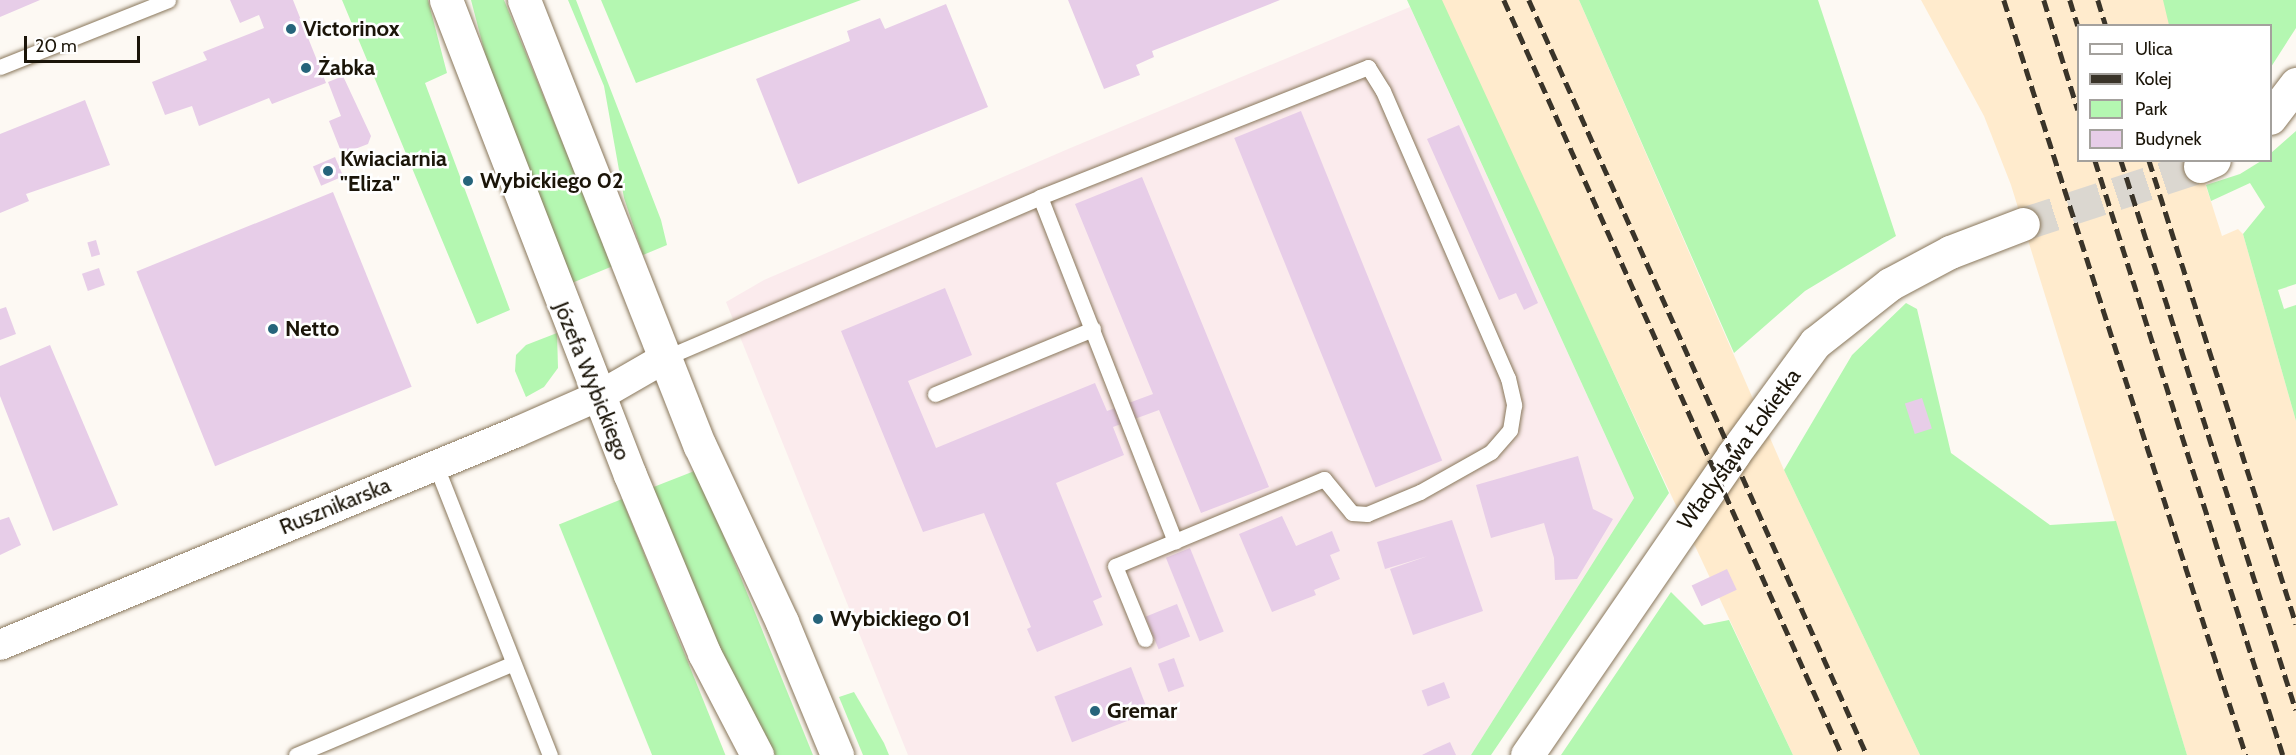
<!DOCTYPE html>
<meta charset="utf-8">
<style>
body{margin:0}
#map{position:relative;width:2296px;height:755px;overflow:hidden;background:#fdf9f3;font-family:Cabin,sans-serif}
div>[style]{position:absolute}
[style*='--x']{left:calc(var(--x)*1px);top:calc(var(--y)*1px);width:calc(var(--w)*1px);rotate:calc(var(--a)*1deg)}
.commercial>*{inset:0;background:#fbebed}
.built>*{inset:0;background:#ffebcd}
.green>*{inset:0;background:#b4f7b1;transform-origin:0 0}
.building>*{inset:0;background:#e7cde8;transform-origin:0 0}
.tertiary-tunnel>*{height:33px;margin-top:-16.5px;transform-origin:0;background:repeating-linear-gradient(90deg,#dbd7d0 0 33px,transparent 0 49px)}
.roads{filter:drop-shadow(0 0 2px #89775b) drop-shadow(0 0 2px #89775b)}
.service>*{height:15px;margin:-7.5px;padding:0 7.5px;transform-origin:7.5px;border-radius:7.5px;background:#fff}
.minor>*{height:30px;margin:-15px;padding:0 15px;transform-origin:15px;border-radius:15px;background:#fff}
.tertiary>*{height:33px;margin:-16.5px;padding:0 16.5px;transform-origin:16.5px;border-radius:16.5px;background:#fff}
.rail>*{height:4.5px;margin-top:-2.25px;transform-origin:0;background:repeating-linear-gradient(90deg,#3a3429 0 12px,transparent 0 18px)}
.dots>*{width:16px;height:16px;translate:-50% -50%;box-sizing:border-box;border:3px solid #fff;border-radius:50%}
span{translate:-50% -50%;white-space:nowrap;text-align:center;line-height:1.15;-webkit-text-stroke:5px #fff;paint-order:stroke}
.poi-label{font-size:22px;color:#1b1509;font-weight:700}
.left{translate:0 -50%;text-align:left}
.street-label{font-size:22px;color:#1b1509}
.legend{position:absolute;left:2077px;top:24px;width:195px;height:138px;box-sizing:border-box;background:#fff;border:2px solid #a4a19d;margin:0;padding:8px 10px;list-style:none;font-size:18px;color:#1b1509}
.legend li{display:flex;align-items:center;gap:12px;height:30px}
.legend b{width:30px;border:2px solid #a4a19d}
.scale{position:absolute;left:24px;top:36px;width:116px;height:27px;box-sizing:border-box;border:3px solid #1b1509;border-top:0;padding-left:8px;font-size:18px;line-height:21px;white-space:nowrap;color:#1b1509;-webkit-text-stroke:4px #fff;paint-order:stroke}
</style>
<div id="map">
<div class="commercial">
<i style="clip-path:polygon(1410px 7px,1634px 498px,1471px 755px,908px 755px,726px 302px,764px 280px,1068px 149px)"></i>
</div>
<div class="built">
<i style="clip-path:polygon(1439px 0,1579px 0,1784px 470px,1920px 755px,1793px 755px)"></i>
<i style="clip-path:polygon(1921px 0,2291px 0,2270px 26px,2078px 26px,2078px 160px,2198px 161px,2222px 236px,2238px 229px,2243px 234px,2296px 421px,2296px 755px,2187px 755px,2011px 185px,1984px 116px)"></i>
</div>
<div class="green">
<i style="clip-path:polygon(342px 0,428px 0,447px 73px,425px 83px,510px 310px,477px 324px)"></i>
<i style="clip-path:polygon(471px 0,504px 0,613px 266px,567px 285px,493px 84px)"></i>
<i style="clip-path:polygon(568px 0,576px 0,661px 220px,667px 245px,643px 255px,624px 198px,604px 86px)"></i>
<i style="clip-path:polygon(601px 0,861px 0,636px 83px)"></i>
<i style="clip-path:polygon(1407px 0,1442px 0,1669px 493px,1491px 755px,1471px 755px,1634px 498px)"></i>
<i style="clip-path:polygon(1579px 0,1818px 0,1896px 236px,1805px 291px,1734px 353px)"></i>
<i style="clip-path:polygon(2163px 0,2296px 0,2296px 28px,2271px 67px,2270px 26px,2169px 25px)"></i>
<i style="clip-path:polygon(2296px 131px,2296px 284px,2278px 290px,2284px 309px,2296px 305px,2296px 421px,2243px 234px,2265px 207px,2250px 183px,2211px 201px,2206px 185px,2240px 174px,2261px 161px,2270px 160px,2271px 153px)"></i>
<i style="clip-path:polygon(1906px 303px,1917px 309px,1951px 453px,2050px 525px,2116px 521px,2187px 755px,1920px 755px,1784px 470px,1852px 355px)"></i>
<i style="clip-path:polygon(557px 333px,558px 368px,544px 387px,526px 397px,515px 371px,516px 355px,526px 345px)"></i>
<i style="clip-path:polygon(697px 470px,813px 755px,775px 755px,718px 650px,651px 488px)"></i>
<i style="left:622px;top:499px;width:277px;height:68px;rotate:68deg"></i>
<i style="clip-path:polygon(1671px 592px,1704px 625px,1729px 620px,1793px 755px,1561px 755px)"></i>
<i style="clip-path:polygon(854px 692px,884px 743px,889px 755px,863px 755px,839px 697px)"></i>
</div>
<div class="building">
<i style="clip-path:polygon(0 0,40px 0,0 17px)"></i>
<i style="clip-path:polygon(230px 0,293px 0,326px 83px,272px 104px,269px 98px,199px 126px,192px 106px,165px 115px,152px 82px,207px 60px,203px 52px,264px 28px,259px 15px,240px 23px)"></i>
<i style="clip-path:polygon(1068px 0,1280px 0,1152px 51px,1154px 57px,1136px 65px,1140px 75px,1104px 89px)"></i>
<i style="clip-path:polygon(946px 4px,988px 107px,798px 184px,756px 79px,850px 41px,847px 31px,880px 18px,885px 29px)"></i>
<i style="clip-path:polygon(343px 76px,371px 136px,368px 144px,342px 154px,329px 121px,341px 116px,328px 82px)"></i>
<i style="clip-path:polygon(85px 100px,110px 165px,26px 194px,29px 201px,0 213px,0 134px)"></i>
<i style="left:1301px;top:111px;width:377px;height:72px;rotate:68deg"></i>
<i style="clip-path:polygon(1459px 125px,1538px 303px,1524px 310px,1516px 293px,1499px 300px,1427px 139px)"></i>
<i style="left:335px;top:157px;width:21px;height:24px;rotate:67deg"></i>
<i style="clip-path:polygon(1142px 177px,1269px 487px,1201px 513px,1159px 410px,1113px 427px,1124px 455px,1056px 483px,1102px 597px,1093px 601px,1103px 625px,1037px 652px,1027px 629px,1031px 627px,984px 513px,923px 532px,841px 331px,945px 288px,972px 355px,908px 381px,936px 448px,1095px 383px,1107px 411px,1153px 394px,1075px 204px)"></i>
<i style="left:333px;top:192px;width:210px;height:212px;rotate:68deg"></i>
<i style="left:96px;top:240px;width:15px;height:9px;rotate:74deg"></i>
<i style="left:99px;top:268px;width:18px;height:18px;rotate:71deg"></i>
<i style="clip-path:polygon(6px 307px,16px 334px,0 340px,0 309px)"></i>
<i style="clip-path:polygon(50px 345px,118px 505px,53px 531px,0 396px,0 366px)"></i>
<i style="left:1922px;top:398px;width:32px;height:18px;rotate:72deg"></i>
<i style="clip-path:polygon(1578px 456px,1593px 509px,1613px 519px,1577px 579px,1555px 580px,1554px 558px,1544px 523px,1491px 538px,1476px 485px)"></i>
<i style="clip-path:polygon(1282px 516px,1296px 546px,1332px 531px,1340px 551px,1330px 555px,1340px 579px,1314px 590px,1316px 595px,1272px 612px,1239px 534px)"></i>
<i style="clip-path:polygon(9px 517px,21px 545px,0 555px,0 520px)"></i>
<i style="clip-path:polygon(1452px 520px,1483px 611px,1413px 635px,1390px 569px,1428px 556px,1385px 569px,1377px 542px)"></i>
<i style="left:1190px;top:548px;width:90px;height:26px;rotate:68deg"></i>
<i style="left:1727px;top:569px;width:23px;height:39px;rotate:65deg"></i>
<i style="left:1177px;top:604px;width:35px;height:34px;rotate:68deg"></i>
<i style="left:1174px;top:658px;width:30px;height:17px;rotate:70deg"></i>
<i style="left:1131px;top:667px;width:49px;height:82px;rotate:69deg"></i>
<i style="left:1444px;top:682px;width:17px;height:24px;rotate:69deg"></i>
<i style="clip-path:polygon(1450px 742px,1456px 755px,1422px 755px,1434px 749px)"></i>
</div>
<div class="tertiary-tunnel">
<i style="--x:2023;--y:224;--w:186;--a:-18.1"></i>
</div>
<div class="roads">
<div class="service">
<i style="--x:0;--y:67;--w:181;--a:-21.7"></i>
<i style="--x:1040;--y:197;--w:370;--a:68.6"></i>
<i style="--x:665;--y:358;--w:408;--a:-23.2"></i>
<i style="--x:1040;--y:197;--w:353;--a:-21.6"></i>
<i style="--x:1368;--y:67;--w:28;--a:58"></i>
<i style="--x:1383;--y:91;--w:313;--a:66.5"></i>
<i style="--x:1508;--y:378;--w:28;--a:77"></i>
<i style="--x:1514;--y:405;--w:25;--a:99"></i>
<i style="--x:1510;--y:430;--w:29;--a:131"></i>
<i style="--x:1491;--y:452;--w:81;--a:150.6"></i>
<i style="--x:1420;--y:492;--w:57;--a:157.5"></i>
<i style="--x:1367;--y:514;--w:15;--a:-176"></i>
<i style="--x:1352;--y:513;--w:44;--a:-129.5"></i>
<i style="--x:1324;--y:479;--w:226;--a:157.4"></i>
<i style="--x:1115;--y:566;--w:79;--a:67.7"></i>
<i style="--x:935;--y:394;--w:171;--a:-22.4"></i>
<i style="--x:436;--y:466;--w:311;--a:68.5"></i>
<i style="--x:296;--y:755;--w:233;--a:-22.9"></i>
</div>
<div class="minor">
<i style="--x:0;--y:645;--w:559;--a:-22.39"></i>
<i style="--x:517;--y:432;--w:90;--a:-23.7"></i>
<i style="--x:599;--y:396;--w:76;--a:-29.9"></i>
</div>
<div class="tertiary">
<i style="--x:446;--y:0;--w:509;--a:68.83"></i>
<i style="--x:630;--y:475;--w:193;--a:67.4"></i>
<i style="--x:704;--y:653;--w:115;--a:62.5"></i>
<i style="--x:524;--y:0;--w:479;--a:68.5"></i>
<i style="--x:700;--y:446;--w:194;--a:65"></i>
<i style="--x:782;--y:622;--w:144;--a:67.5"></i>
<i style="--x:2270;--y:118;--w:43;--a:-52.6"></i>
<i style="--x:2200;--y:166;--w:15;--a:-23"></i>
<i style="--x:1527;--y:755;--w:364;--a:-55.5"></i>
<i style="--x:1733;--y:455;--w:139;--a:-53.8"></i>
<i style="--x:1815;--y:343;--w:95;--a:-38.2"></i>
<i style="--x:1890;--y:284;--w:68;--a:-28.1"></i>
<i style="--x:1950;--y:252;--w:78;--a:-21"></i>
</div>
</div>
<div class="rail">
<i style="--x:1504;--y:0;--w:827;--a:65.88"></i>
<i style="--x:1529;--y:0;--w:827;--a:65.88"></i>
<i style="--x:2004;--y:0;--w:793;--a:72.23"></i>
<i style="--x:2044;--y:0;--w:115;--a:72.8"></i>
<i style="--x:2070;--y:0;--w:27;--a:73"></i>
<i style="--x:2098;--y:0;--w:27;--a:73"></i>
<i style="--x:2095;--y:160;--w:624;--a:72.47"></i>
<i style="--x:2121;--y:160;--w:577;--a:72.35"></i>
<i style="--x:2149;--y:160;--w:487;--a:72.4"></i>
</div>
<div class="dots">
<i style="left:291px;top:29px;background:#26647b"></i>
<i style="left:306px;top:68px;background:#26647b"></i>
<i style="left:328px;top:171px;background:#26647b"></i>
<i style="left:468px;top:181px;background:#26647b"></i>
<i style="left:273px;top:329px;background:#26647b"></i>
<i style="left:818px;top:619px;background:#26647b"></i>
<i style="left:1095px;top:711px;background:#26647b"></i>
</div>
<div class="poi-label">
<span class="left" style="left:303px;top:29px">Victorinox</span>
<span class="left" style="left:318px;top:68px">Żabka</span>
<span class="left" style="left:340px;top:171px">Kwiaciarnia<br>"Eliza"</span>
<span class="left" style="left:480px;top:181px">Wybickiego 02</span>
<span class="left" style="left:285px;top:329px">Netto</span>
<span class="left" style="left:830px;top:619px">Wybickiego 01</span>
<span class="left" style="left:1107px;top:711px">Gremar</span>
</div>
<div class="street-label">
<span style="left:592px;top:381px;rotate:68deg">Józefa Wybickiego</span>
<span style="left:1739px;top:449px;rotate:-54deg">Władysława Łokietka</span>
<span style="left:335px;top:506px;rotate:-22deg">Rusznikarska</span>
</div>
<ul class="legend">
<li><b style="height:8px;background:#fff"></b>Ulica</li>
<li><b style="height:8px;background:#3a3429"></b>Kolej</li>
<li><b style="height:16px;background:#b4f7b1"></b>Park</li>
<li><b style="height:16px;background:#e7cde8"></b>Budynek</li>
</ul>
<div class="scale">20 m</div>
</div>
